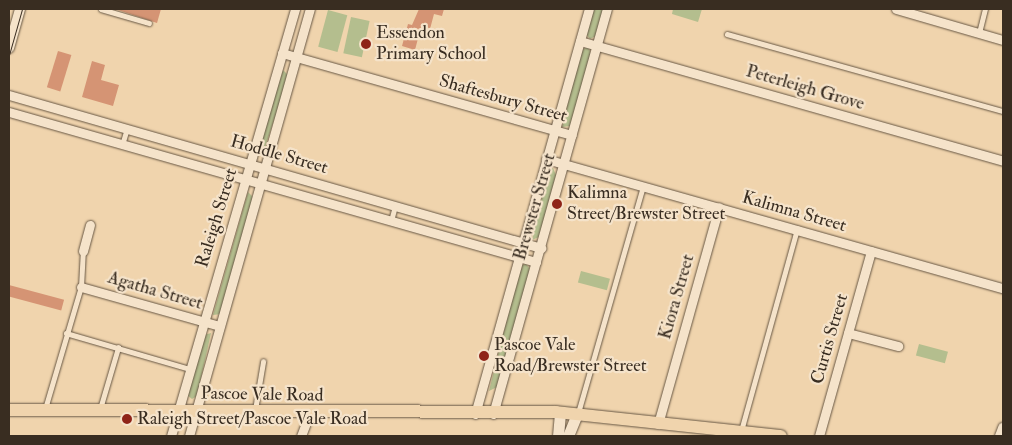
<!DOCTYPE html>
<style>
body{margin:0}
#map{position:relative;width:1012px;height:445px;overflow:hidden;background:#f0d4ad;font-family:"IM FELL Double Pica",serif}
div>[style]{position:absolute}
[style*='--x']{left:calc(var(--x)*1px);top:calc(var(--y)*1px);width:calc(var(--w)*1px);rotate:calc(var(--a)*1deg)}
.green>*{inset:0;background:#b4be8e;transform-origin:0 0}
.building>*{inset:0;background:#d59474;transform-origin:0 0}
.roads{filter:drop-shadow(0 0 1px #675744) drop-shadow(0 0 1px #675744)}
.service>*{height:4.5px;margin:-2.25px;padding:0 2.25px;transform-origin:2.25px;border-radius:2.25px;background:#f5e3ca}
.minor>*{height:9px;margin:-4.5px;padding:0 4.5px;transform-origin:4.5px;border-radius:4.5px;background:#f5e3ca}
.tertiary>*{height:10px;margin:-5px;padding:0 5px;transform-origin:5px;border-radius:5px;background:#f5e3ca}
.secondary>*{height:11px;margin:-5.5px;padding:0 5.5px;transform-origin:5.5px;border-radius:5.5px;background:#f5e3ca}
.primary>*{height:12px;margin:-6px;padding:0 6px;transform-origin:6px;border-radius:6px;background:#f0d4ad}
.tram>*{height:1px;margin:-0.5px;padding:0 0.5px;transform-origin:0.5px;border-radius:0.5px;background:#392d21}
.dots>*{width:14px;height:14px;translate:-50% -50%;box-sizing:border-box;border:2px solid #f5e3ca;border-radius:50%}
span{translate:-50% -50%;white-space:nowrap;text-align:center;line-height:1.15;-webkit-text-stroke:4.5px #f5e3ca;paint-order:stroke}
.poi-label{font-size:18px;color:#392d21}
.left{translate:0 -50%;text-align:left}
.street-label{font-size:18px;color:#392d21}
.frame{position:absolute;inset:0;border:10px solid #392d21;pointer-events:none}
</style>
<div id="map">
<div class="green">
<i style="clip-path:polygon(593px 9px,603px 9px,596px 36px,590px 39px,586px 34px)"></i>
<i style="clip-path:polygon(673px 9px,702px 9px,698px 22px,672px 14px)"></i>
<i style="left:328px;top:10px;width:20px;height:38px;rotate:15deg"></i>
<i style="left:351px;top:17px;width:19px;height:37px;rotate:12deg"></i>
<i style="clip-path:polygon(588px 47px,591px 53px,570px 126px,562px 127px,581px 50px)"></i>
<i style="clip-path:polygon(283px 70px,289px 76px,263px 153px,258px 147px)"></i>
<i style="clip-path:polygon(553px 168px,556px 175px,539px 237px,532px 240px,548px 170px)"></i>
<i style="clip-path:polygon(248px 192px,253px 197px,221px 314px,213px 315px)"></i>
<i style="clip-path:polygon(526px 264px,530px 269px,497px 387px,489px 391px,520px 266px)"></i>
<i style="left:581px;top:271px;width:30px;height:12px;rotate:15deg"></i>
<i style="clip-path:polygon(211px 333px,197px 396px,192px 399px,187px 395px,204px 335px)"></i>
<i style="left:919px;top:344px;width:30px;height:12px;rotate:15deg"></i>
</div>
<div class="building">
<i style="clip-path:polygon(115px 9px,161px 9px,157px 23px)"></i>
<i style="clip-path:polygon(419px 9px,444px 9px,442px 16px,434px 14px,430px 29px,422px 23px,415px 50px,402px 46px,408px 24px,412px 25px)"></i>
<i style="left:58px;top:51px;width:14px;height:38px;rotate:17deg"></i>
<i style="clip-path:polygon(92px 61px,105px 65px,101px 80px,119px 85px,113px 106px,82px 97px)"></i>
<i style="left:9px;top:285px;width:57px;height:11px;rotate:15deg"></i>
</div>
<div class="roads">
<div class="service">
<i style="--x:101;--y:9;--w:50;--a:16.3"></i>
<i style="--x:979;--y:33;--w:25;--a:-76"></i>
<i style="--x:727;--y:34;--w:287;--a:15.6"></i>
<i style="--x:122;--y:145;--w:17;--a:-73"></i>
<i style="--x:391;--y:221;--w:16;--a:-75"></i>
<i style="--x:66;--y:333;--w:129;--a:16.2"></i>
<i style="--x:45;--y:409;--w:127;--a:-73.6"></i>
<i style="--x:81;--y:287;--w:36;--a:-87"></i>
<i style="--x:100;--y:409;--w:64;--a:-73.6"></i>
<i style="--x:255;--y:410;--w:49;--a:-80.5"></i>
<i style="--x:578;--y:413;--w:236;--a:-74"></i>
<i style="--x:741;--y:431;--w:210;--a:-74.5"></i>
</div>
<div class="minor">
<i style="--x:896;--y:9;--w:111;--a:16.2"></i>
<i style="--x:580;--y:41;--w:440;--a:15.8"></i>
<i style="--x:282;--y:53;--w:301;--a:15.8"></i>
<i style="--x:9;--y:95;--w:554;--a:16.04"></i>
<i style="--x:9;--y:112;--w:548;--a:15.89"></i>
<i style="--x:546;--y:159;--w:475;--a:15.8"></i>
<i style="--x:83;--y:251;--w:27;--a:-75"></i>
<i style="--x:81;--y:287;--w:144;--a:15.7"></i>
<i style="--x:848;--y:333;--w:52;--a:14.6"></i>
<i style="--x:475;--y:414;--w:421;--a:-74.3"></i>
<i style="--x:493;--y:414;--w:421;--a:-74.3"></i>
<i style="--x:658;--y:424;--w:225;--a:-74.3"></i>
<i style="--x:171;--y:436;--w:445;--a:-73.8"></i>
<i style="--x:189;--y:436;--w:444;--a:-74.2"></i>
<i style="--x:301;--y:436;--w:26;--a:-69"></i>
<i style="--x:819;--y:436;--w:192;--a:-74.3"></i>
</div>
<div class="tertiary">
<i style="--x:9;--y:48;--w:41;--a:-74.2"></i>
<i style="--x:1000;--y:436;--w:9;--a:-69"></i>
</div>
<div class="secondary">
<i style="--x:558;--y:436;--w:23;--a:-85"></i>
<i style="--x:568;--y:436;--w:24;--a:-68"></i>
</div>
<div class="primary">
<i style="--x:9;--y:410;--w:547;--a:0.21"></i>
<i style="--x:556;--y:412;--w:226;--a:6.1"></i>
</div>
</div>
<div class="tram">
<i style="--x:9;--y:55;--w:48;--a:-74.2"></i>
</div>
<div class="dots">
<i style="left:366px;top:44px;background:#8f2418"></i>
<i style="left:557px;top:204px;background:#8f2418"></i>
<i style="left:484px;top:356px;background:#8f2418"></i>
<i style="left:127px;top:419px;background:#8f2418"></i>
</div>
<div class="poi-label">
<span class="left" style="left:376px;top:44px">Essendon<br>Primary School</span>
<span class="left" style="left:567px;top:204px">Kalimna<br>Street/Brewster Street</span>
<span class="left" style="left:494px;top:356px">Pascoe Vale<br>Road/Brewster Street</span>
<span class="left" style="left:137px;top:419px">Raleigh Street/Pascoe Vale Road</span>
</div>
<div class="street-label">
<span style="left:805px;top:88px;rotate:16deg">Peterleigh Grove</span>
<span style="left:503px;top:99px;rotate:16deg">Shaftesbury Street</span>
<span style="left:279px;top:155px;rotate:16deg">Hoddle Street</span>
<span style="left:535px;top:207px;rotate:-74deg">Brewster Street</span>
<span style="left:794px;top:212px;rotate:16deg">Kalimna Street</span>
<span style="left:217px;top:218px;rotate:-73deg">Raleigh Street</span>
<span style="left:155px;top:291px;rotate:16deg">Agatha Street</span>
<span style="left:677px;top:297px;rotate:-74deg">Kiora Street</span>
<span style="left:830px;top:339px;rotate:-74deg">Curtis Street</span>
<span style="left:262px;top:395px;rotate:1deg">Pascoe Vale Road</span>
</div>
<div class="frame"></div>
</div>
